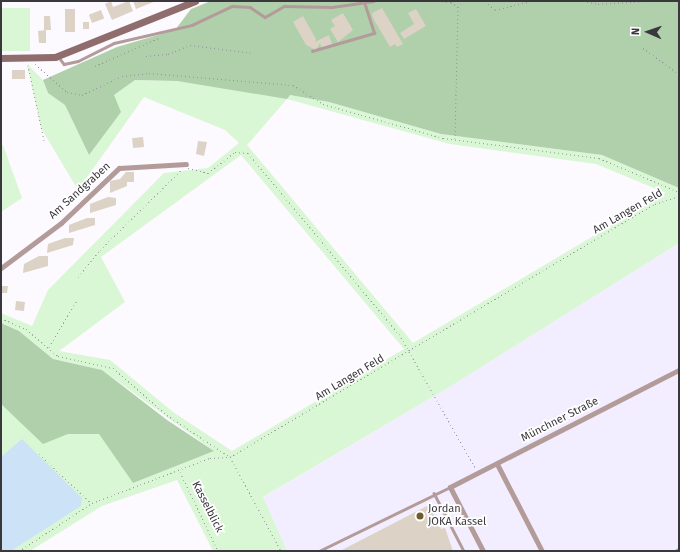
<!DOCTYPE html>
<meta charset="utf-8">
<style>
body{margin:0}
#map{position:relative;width:680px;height:552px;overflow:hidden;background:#fcf9ff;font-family:"Fira Sans",sans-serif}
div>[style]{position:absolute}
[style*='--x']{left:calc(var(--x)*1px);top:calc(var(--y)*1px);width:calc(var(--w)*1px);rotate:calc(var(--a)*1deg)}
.industrial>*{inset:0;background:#f2edff}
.green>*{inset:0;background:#daf7d5;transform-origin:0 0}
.forest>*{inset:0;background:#afd0aa}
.water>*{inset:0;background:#cce2f7}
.building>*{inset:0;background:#dcd2c5;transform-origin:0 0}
.path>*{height:1px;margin-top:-0.5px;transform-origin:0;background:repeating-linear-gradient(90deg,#969399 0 1px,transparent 0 4px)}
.lane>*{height:2.5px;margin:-1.25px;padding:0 1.25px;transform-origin:1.25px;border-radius:1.25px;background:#b39b9a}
.street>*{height:5px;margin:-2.5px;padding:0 2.5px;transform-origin:2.5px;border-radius:2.5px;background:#b39b9a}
.secondary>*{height:7px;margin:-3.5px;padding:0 3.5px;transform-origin:3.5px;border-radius:3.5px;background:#8f6d6c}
.dots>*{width:11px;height:11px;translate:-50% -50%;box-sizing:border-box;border:2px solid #fff;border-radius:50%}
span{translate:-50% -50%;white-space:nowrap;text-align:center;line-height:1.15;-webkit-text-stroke:3.5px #fff;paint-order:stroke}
.street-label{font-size:11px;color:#3a373d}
.poi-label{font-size:11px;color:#3a373d}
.left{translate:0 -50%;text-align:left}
.frame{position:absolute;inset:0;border:2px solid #3a373d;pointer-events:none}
.north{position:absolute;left:628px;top:12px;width:40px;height:40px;-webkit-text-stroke:3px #fff;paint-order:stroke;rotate:272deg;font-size:11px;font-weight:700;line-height:16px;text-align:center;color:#3a373d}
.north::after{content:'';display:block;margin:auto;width:14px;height:18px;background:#3a373d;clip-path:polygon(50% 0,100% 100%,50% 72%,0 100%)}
</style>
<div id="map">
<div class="industrial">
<i style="clip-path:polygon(679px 243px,679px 551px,287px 551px,262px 498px,451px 386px)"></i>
</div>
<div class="green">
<i style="left:30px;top:8px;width:43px;height:29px;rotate:90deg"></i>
<i style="clip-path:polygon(evenodd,27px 64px,43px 80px,48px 93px,65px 105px,89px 155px,114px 95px,135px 80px,177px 81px,290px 95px,329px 102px,441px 134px,602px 155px,679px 188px,679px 243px,451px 386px,263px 497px,287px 551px,213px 551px,177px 480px,102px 506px,30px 551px,1px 551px,1px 404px,43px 443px,68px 434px,99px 434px,133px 483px,214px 451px,102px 370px,53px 359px,19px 331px,1px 323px,1px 313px,32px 326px,48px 290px,164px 173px,208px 168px,239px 143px,225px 130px,144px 97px,78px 190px,41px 128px,27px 64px,287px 99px,450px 144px,596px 164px,666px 193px,413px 343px,247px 145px,287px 99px,27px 64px,241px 155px,404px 349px,232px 451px,173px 412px,110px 360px,59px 351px,125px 302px,101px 257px,241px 155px)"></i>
<i style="clip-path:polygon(3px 145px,22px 198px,1px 212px,1px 146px)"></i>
</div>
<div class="forest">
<i style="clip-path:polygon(211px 1px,679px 1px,679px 188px,602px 155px,441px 134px,329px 102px,290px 95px,287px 99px,177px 81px,135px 80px,114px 95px,121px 112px,89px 155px,65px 105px,48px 93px,43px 80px,117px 47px,175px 30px,191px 9px)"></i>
<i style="clip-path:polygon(1px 323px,19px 331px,53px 359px,102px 370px,167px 420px,214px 451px,133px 483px,99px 434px,68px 434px,43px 444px,1px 404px)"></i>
</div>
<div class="water">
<i style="clip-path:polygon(22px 439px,82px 498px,81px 506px,11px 551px,1px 551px,1px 457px)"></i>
</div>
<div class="building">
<i style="clip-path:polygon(111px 1px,113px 7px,129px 1px,133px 11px,112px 20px,105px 4px)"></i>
<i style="clip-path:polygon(133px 1px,156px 1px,136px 9px)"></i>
<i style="clip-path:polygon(382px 8px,403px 44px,397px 47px,395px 44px,390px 47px,373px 18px,372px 13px)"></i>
<i style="left:65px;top:9px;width:10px;height:23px"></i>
<i style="clip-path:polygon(416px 9px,426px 26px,404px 39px,400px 33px,414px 24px,408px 13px)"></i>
<i style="left:101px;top:10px;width:9px;height:13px;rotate:69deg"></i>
<i style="clip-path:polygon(343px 13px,353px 30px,338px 42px,330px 29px,335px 26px,331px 20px)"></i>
<i style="clip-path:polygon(44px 16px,50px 16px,51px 30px,44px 30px)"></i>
<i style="clip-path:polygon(303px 16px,316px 39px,315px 42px,329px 35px,333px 47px,322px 50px,320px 43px,316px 50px,306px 45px,293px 22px)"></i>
<i style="left:83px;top:22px;width:6px;height:7px"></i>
<i style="clip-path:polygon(46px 30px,46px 43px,39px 43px,38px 31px)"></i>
<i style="left:12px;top:70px;width:13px;height:9px"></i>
<i style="left:143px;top:137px;width:10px;height:11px;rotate:84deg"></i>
<i style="clip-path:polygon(198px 141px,207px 142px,204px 156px,196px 154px)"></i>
<i style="clip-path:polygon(126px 172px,134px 172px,134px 182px,127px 182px,127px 186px,110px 193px,110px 181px,120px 179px)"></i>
<i style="clip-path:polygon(108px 197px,116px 198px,116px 205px,90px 213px,90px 204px)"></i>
<i style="clip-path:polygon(87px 218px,95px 218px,95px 225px,69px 233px,69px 225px)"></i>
<i style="clip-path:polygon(65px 238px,74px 238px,73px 245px,47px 253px,48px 244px)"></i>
<i style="clip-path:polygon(39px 256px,48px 256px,48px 266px,23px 273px,24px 264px)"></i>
<i style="clip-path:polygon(1px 286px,8px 286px,7px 293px,1px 293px)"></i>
<i style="left:16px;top:301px;width:9px;height:9px;rotate:6deg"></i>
<i style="clip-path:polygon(429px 505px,441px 529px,445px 528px,453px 551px,340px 551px)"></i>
</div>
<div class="path">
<i style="--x:438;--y:1;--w:13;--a:4"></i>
<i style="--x:451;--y:2;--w:9;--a:36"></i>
<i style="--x:458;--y:7;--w:8;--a:-50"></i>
<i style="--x:485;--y:1;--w:13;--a:42"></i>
<i style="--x:495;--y:10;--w:37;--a:-14"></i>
<i style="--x:583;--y:1;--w:15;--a:11"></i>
<i style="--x:598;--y:4;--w:48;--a:-3.6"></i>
<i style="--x:643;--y:48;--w:44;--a:35.8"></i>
<i style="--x:146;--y:56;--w:22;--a:-5"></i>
<i style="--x:168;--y:54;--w:24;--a:-22"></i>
<i style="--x:190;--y:45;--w:63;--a:7.4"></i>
<i style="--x:35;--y:64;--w:43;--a:41.2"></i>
<i style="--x:67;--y:92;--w:15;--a:11"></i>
<i style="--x:82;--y:95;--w:44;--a:-25.4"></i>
<i style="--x:122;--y:76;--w:27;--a:-6"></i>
<i style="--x:149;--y:73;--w:144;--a:4.8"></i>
<i style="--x:293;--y:85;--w:36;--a:32"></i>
<i style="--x:323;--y:104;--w:125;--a:15.8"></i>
<i style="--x:443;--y:138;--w:157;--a:7.3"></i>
<i style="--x:599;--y:158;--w:87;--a:23"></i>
<i style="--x:28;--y:65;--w:77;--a:78"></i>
<i style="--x:95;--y:66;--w:72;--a:-23.7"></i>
<i style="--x:455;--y:139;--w:132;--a:-88.7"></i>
<i style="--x:188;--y:168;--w:21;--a:14"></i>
<i style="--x:208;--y:173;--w:34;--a:-38"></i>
<i style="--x:235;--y:152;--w:13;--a:4"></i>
<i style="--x:248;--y:153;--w:236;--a:50.2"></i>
<i style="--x:399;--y:334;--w:153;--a:60.3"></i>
<i style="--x:78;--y:277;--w:35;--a:-51"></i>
<i style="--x:100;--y:250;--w:115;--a:-44.6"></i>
<i style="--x:1;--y:318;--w:27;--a:24"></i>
<i style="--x:26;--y:329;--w:42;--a:40.2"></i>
<i style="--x:58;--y:356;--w:56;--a:12.3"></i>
<i style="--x:113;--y:368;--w:72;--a:41"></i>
<i style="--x:167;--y:415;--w:76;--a:33.7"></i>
<i style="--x:230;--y:457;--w:107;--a:61.5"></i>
<i style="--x:49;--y:347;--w:55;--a:-59.2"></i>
<i style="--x:39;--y:454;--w:71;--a:43.3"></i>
<i style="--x:180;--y:472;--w:88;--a:64.3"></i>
<i style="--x:19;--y:551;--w:87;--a:-33.3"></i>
<i style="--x:92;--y:503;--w:126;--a:-20.9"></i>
<i style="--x:210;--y:458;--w:20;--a:-3"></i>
<i style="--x:230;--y:457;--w:495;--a:-30.8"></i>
<i style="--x:655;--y:204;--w:25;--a:-18"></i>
</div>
<div class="lane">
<i style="--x:312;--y:51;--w:65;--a:-16.2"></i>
<i style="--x:374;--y:33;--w:33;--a:-108"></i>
<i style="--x:58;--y:56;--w:10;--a:53"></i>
<i style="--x:64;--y:64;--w:14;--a:-12"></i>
<i style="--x:78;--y:61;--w:40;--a:-26.6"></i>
<i style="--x:114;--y:43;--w:80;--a:-13"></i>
<i style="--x:192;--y:25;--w:44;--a:-25.4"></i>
<i style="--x:232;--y:6;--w:18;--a:3"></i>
<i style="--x:250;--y:7;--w:18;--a:34"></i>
<i style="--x:265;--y:17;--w:22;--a:-30"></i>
<i style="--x:284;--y:6;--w:48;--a:1.2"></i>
<i style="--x:332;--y:7;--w:42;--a:-8.1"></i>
<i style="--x:434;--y:493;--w:65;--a:62.7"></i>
<i style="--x:319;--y:551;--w:146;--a:-26"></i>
</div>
<div class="street">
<i style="--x:1;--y:268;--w:75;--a:-36.9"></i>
<i style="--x:61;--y:223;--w:80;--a:-43.5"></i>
<i style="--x:119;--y:168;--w:67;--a:-3.4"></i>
<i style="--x:497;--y:464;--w:98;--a:62.7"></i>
<i style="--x:483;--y:551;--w:72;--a:-117.3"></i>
<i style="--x:450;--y:487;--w:257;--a:-27.1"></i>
<i style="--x:677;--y:551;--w:2;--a:-27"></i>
</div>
<div class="secondary">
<i style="--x:1;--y:58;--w:54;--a:-1.1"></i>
<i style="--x:55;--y:57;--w:151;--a:-21.8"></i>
</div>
<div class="dots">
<i style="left:420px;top:516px;background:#725b2b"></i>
</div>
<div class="street-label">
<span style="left:80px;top:191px;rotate:-42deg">Am Sandgraben</span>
<span style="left:628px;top:212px;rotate:-30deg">Am Langen Feld</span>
<span style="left:350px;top:378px;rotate:-31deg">Am Langen Feld</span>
<span style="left:560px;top:420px;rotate:-27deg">Münchner Straße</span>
<span style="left:207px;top:507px;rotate:63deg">Kasselblick</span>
</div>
<div class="poi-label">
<span class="left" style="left:428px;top:516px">Jordan<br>JOKA Kassel</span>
</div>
<div class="frame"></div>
<div class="north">N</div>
</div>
